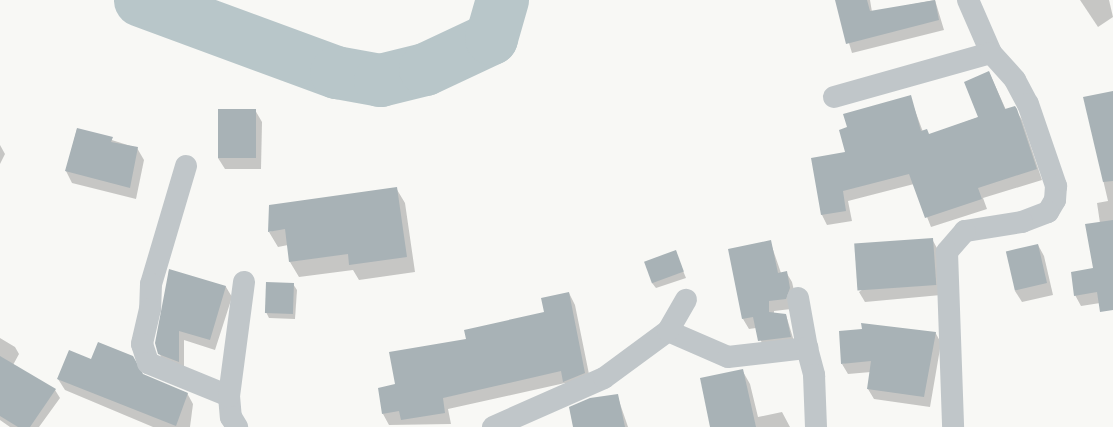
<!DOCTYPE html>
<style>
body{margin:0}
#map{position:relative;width:1113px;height:427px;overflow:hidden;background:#f8f8f5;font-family:Cabin,sans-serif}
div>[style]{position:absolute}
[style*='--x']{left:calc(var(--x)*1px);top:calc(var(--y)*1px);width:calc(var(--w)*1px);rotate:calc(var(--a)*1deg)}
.shadow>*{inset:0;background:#0003}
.river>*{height:53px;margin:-26.5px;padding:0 26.5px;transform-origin:26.5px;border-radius:26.5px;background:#b8c6c9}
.building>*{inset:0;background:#a8b2b6;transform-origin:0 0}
.street>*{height:22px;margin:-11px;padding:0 11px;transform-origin:11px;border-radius:11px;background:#c0c6c9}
span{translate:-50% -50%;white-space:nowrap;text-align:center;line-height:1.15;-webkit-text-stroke:4px #fff;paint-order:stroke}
</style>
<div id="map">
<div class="shadow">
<i style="clip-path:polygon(836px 0,870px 0,872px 12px,935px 0,944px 30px,852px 53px)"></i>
<i style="clip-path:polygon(1080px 0,1109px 0,1113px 17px,1098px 27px)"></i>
<i style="clip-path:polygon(989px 72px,1006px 110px,1014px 107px,1022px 120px,1042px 180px,983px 198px,987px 209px,931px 227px,914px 184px,848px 201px,852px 221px,827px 225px,822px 215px,812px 159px,846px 153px,849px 128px,910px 97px,923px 132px,929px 135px,979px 117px)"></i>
<i style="clip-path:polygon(1113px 92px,1113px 301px,1081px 306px,1075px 295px,1094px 269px,1100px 223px,1097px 203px,1108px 201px,1084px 98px)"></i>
<i style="clip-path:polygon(255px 110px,262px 122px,261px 169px,225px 169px,218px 158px)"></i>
<i style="clip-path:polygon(77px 129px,137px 148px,144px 160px,136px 199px,72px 183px,66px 171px)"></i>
<i style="clip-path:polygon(0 145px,5px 154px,0 164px)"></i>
<i style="clip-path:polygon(396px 188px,405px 203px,415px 272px,359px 280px,353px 270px,299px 277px,290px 262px,288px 245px,278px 247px,269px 232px)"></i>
<i style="clip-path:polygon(932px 239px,938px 250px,941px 295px,865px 302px,859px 292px)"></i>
<i style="clip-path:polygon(770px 241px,781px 273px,786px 272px,792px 282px,796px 299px,791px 309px,774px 311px,774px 314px,786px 315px,796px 348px,765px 351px,756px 328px,749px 329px,743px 319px)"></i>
<i style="clip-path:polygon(1038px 245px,1044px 256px,1053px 295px,1022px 302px,1015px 291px)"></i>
<i style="clip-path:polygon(675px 251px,686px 278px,656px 288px,652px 283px)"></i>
<i style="clip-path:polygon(169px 270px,226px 287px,232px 297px,215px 350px,184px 340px,184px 371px,165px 364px,159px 353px)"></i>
<i style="clip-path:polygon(293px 284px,297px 290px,295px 319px,269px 318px,266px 312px)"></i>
<i style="clip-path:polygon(569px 293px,575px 305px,591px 384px,571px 393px,565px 383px,448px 409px,451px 424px,389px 425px,383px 414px,396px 385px,468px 340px,545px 313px)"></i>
<i style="clip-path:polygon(935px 332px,941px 343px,930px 407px,874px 399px,868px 389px,871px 372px,848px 374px,842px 364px)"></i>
<i style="clip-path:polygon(0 338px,15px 347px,19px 354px,13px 365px,55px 390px,60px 398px,39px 427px,10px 427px,0 420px)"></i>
<i style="clip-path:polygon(92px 360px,187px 393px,193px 404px,190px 427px,153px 427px,65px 390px,58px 379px)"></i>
<i style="clip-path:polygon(742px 370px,750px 384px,758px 417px,782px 412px,790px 427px,711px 427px)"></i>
<i style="clip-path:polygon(617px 395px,628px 427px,574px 427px)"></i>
</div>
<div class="river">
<i style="--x:140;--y:0;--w:209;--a:20.2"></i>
<i style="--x:336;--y:72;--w:45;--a:10.3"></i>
<i style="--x:380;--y:80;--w:46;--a:-13.7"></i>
<i style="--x:425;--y:69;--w:73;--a:-25.2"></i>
<i style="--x:491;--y:38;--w:40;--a:-74"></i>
</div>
<div class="building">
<i style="clip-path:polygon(835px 0,867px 0,870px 11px,935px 0,939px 20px,846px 44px)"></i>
<i style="clip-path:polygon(989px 71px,1005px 109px,1015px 106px,1017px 109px,1037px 169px,978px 188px,982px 199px,925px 218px,909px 174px,843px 191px,846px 211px,821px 215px,811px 158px,845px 152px,839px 130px,847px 127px,843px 114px,911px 95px,921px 131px,927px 129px,929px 134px,978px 117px,964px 82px)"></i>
<i style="clip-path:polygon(1113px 91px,1113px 181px,1103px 182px,1083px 97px)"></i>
<i style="left:218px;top:109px;width:38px;height:49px"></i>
<i style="clip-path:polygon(77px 128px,113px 137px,111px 142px,138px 147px,130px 188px,65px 171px)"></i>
<i style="clip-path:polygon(397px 187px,407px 257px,349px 265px,348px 254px,289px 262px,285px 229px,268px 232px,269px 205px)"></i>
<i style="clip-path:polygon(1113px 220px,1113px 310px,1100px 312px,1097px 292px,1074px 296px,1071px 272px,1093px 268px,1085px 224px)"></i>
<i style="left:933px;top:238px;width:47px;height:79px;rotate:86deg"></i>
<i style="clip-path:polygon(771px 240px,778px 273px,787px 271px,790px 288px,786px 299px,769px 301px,769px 312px,786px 314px,791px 337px,758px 341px,753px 317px,742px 319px,728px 249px)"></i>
<i style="left:1038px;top:244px;width:40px;height:33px;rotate:77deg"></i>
<i style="left:676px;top:250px;width:23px;height:34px;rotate:70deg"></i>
<i style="clip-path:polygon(169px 269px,226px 286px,210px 340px,179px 331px,179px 362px,158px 354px,155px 343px)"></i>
<i style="left:266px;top:282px;width:28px;height:31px;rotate:2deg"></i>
<i style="clip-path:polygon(569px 292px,585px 373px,563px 382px,561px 371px,443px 398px,445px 413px,401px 420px,399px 411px,382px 414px,378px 388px,395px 384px,389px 352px,466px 339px,464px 330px,544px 312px,541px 298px)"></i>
<i style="clip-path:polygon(861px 323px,936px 332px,924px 397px,867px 389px,871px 361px,841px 364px,839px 331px,862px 329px)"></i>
<i style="clip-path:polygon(98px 342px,133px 356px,143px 374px,188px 393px,176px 426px,57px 379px,69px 350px,91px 359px)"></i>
<i style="clip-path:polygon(0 356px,56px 389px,30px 427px,18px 427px,0 416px)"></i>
<i style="clip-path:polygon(743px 369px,756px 427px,710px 427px,700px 378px)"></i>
<i style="clip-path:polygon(618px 394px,625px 427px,573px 427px,569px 407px,590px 398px)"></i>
</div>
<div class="street">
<i style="--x:968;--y:0;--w:58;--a:66.5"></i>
<i style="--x:834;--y:97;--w:163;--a:-15.7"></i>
<i style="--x:991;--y:53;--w:36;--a:48"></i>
<i style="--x:1015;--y:80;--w:27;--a:62"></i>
<i style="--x:1028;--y:104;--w:87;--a:71.1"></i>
<i style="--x:1056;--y:186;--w:14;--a:94"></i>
<i style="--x:1055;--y:200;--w:14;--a:120"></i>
<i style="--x:1048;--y:212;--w:28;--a:159"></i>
<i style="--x:1022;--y:222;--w:58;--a:171"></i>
<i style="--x:965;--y:231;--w:28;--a:131"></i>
<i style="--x:947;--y:252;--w:175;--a:88"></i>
<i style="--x:186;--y:166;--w:123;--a:106.5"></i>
<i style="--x:151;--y:284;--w:25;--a:92"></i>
<i style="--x:150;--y:309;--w:36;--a:103"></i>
<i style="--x:142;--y:344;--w:20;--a:72"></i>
<i style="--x:148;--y:363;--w:87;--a:22.2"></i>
<i style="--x:229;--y:396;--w:21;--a:85"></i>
<i style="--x:231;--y:417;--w:12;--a:59"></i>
<i style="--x:798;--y:298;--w:51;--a:79.8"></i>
<i style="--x:668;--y:331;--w:65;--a:23.4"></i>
<i style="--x:728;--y:357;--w:80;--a:-6.5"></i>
<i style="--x:807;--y:348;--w:28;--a:75"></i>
<i style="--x:814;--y:375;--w:52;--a:87.8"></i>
<i style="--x:229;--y:396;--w:115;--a:-82.5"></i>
<i style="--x:493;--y:427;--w:121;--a:-23.8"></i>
<i style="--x:604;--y:378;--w:79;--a:-36.3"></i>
<i style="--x:668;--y:331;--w:36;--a:-60"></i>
</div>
</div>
